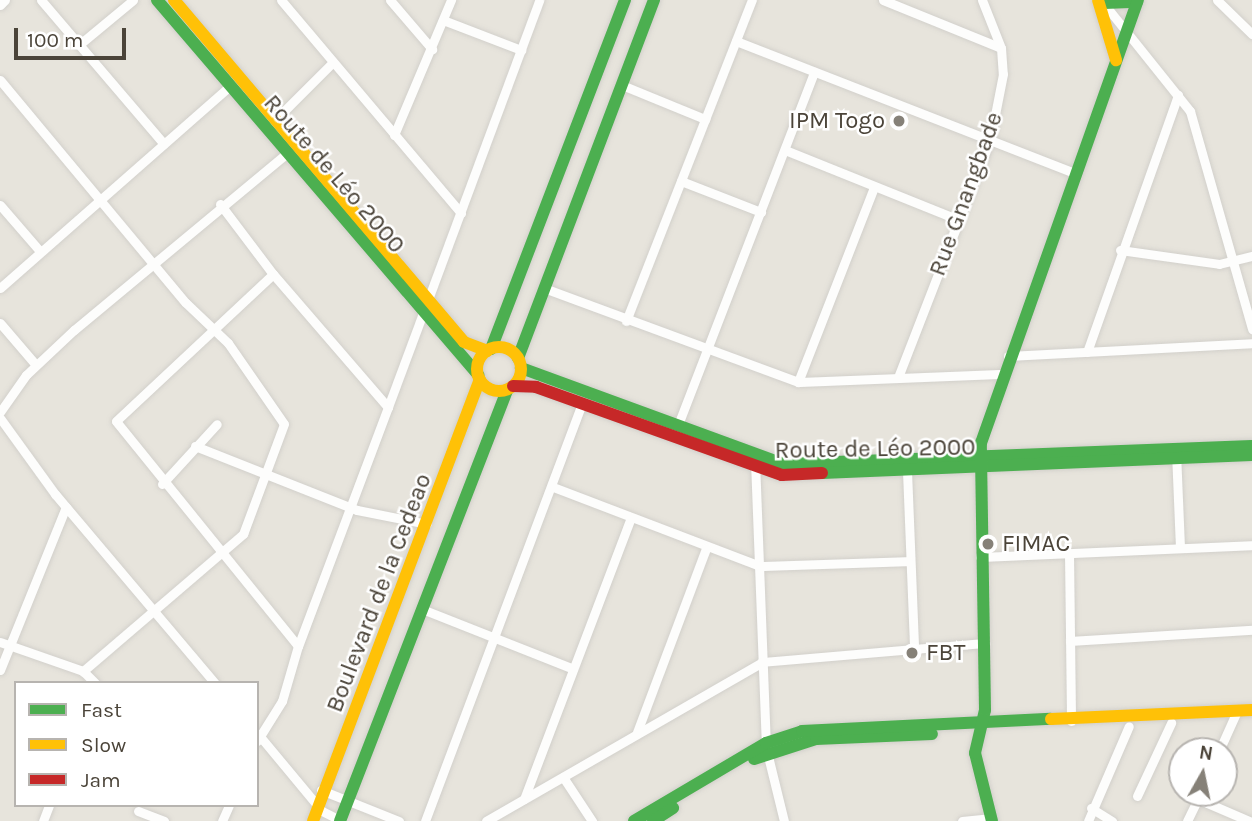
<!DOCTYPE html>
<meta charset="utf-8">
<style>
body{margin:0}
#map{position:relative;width:1252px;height:821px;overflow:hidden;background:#f4f2ee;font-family:Karla,sans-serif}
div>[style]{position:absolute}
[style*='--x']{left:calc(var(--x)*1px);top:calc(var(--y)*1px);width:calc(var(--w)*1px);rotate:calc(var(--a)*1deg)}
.residential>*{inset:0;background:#e7e4dc}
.roads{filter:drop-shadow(0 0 2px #d2d0cb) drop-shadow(0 0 2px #d2d0cb)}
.street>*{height:9px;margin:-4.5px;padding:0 4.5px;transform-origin:4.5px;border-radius:4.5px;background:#fdfdfc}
.fast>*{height:12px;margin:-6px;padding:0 6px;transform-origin:6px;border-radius:6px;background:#4caf50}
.slow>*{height:12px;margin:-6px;padding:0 6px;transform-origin:6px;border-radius:6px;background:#ffc107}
.slow>.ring{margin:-6px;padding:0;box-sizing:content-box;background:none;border:12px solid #ffc107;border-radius:50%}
.jam>*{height:12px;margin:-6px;padding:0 6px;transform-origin:6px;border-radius:6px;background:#c62828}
.dots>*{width:19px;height:19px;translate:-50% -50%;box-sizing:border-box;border:4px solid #fff;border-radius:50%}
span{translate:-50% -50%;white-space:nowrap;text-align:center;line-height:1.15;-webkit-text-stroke:5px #fff;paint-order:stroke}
.poi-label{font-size:24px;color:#4b4439}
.right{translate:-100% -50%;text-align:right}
.left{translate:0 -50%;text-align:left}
.street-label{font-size:24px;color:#4b4439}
.legend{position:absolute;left:14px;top:681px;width:245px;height:126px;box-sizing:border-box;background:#fff;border:2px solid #b7b4b0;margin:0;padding:9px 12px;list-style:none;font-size:21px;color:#4b4439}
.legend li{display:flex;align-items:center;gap:14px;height:35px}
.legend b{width:35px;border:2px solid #b7b4b0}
.north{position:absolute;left:1168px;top:737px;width:70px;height:70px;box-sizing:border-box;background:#fff;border:2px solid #b7b4b0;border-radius:50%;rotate:9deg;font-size:19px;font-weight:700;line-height:28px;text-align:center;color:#4b4439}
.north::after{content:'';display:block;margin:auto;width:24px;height:32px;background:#868178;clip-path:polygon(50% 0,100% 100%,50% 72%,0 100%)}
.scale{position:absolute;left:14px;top:28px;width:112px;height:32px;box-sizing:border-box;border:4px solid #4b4439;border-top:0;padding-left:9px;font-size:21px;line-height:24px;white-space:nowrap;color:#4b4439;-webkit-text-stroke:5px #fff;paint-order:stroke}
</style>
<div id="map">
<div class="residential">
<i style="clip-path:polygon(evenodd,0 0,1252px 0,1252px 821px,0 821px,0 0,16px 683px,257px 683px,257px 805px,16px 805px,16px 683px,0 0,1182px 751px,1224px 751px,1224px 793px,1182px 793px,1182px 751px)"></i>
</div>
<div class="roads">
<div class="street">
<i style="--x:41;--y:0;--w:189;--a:49.5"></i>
<i style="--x:281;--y:0;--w:279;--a:49.8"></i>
<i style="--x:390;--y:0;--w:65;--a:49.4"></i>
<i style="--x:883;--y:0;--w:127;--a:22.1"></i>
<i style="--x:1001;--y:48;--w:26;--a:86"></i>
<i style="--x:1003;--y:74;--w:67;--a:101.1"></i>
<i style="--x:990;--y:140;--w:254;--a:111.2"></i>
<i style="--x:982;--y:0;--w:52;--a:68.4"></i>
<i style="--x:1101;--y:0;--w:142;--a:51.3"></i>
<i style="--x:1190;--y:111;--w:227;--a:74.1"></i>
<i style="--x:1217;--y:0;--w:49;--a:44.2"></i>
<i style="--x:0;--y:5;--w:7;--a:-45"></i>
<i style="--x:443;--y:20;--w:84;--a:21"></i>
<i style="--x:736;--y:41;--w:364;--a:21.3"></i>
<i style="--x:80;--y:44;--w:69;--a:-39.7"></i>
<i style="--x:0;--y:80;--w:290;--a:50.2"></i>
<i style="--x:186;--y:303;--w:58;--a:43.6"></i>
<i style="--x:228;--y:343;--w:98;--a:55.3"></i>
<i style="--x:284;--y:424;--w:117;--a:110.4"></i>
<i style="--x:243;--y:534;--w:211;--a:139.4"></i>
<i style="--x:622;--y:85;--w:90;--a:22.3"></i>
<i style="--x:274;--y:121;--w:83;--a:-45"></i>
<i style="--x:394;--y:135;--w:147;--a:-67.1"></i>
<i style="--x:785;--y:150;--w:185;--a:21.9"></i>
<i style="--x:681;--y:181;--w:86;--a:21.2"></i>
<i style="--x:220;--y:204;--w:88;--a:52.9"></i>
<i style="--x:0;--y:205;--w:60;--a:49.1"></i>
<i style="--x:1120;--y:250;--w:100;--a:8"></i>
<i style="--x:1219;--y:264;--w:34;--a:-14"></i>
<i style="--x:0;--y:288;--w:308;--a:-41.3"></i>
<i style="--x:544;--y:288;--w:271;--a:20.3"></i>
<i style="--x:798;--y:382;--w:203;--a:-2.3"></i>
<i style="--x:626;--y:321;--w:345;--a:-68.6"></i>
<i style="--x:0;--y:323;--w:55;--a:49.4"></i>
<i style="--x:1087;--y:352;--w:273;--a:-70.5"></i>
<i style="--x:1008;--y:356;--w:244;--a:-3"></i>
<i style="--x:798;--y:382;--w:209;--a:-68.7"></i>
<i style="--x:388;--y:407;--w:434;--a:-69.6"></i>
<i style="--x:0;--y:412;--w:45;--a:-54.9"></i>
<i style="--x:26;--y:375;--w:66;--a:-43.2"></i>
<i style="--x:74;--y:330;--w:277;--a:-39.7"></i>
<i style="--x:0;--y:418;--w:94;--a:54.1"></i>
<i style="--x:55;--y:494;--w:248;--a:49.8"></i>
<i style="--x:676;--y:430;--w:384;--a:-68.9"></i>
<i style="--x:195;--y:446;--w:174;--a:21.6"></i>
<i style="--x:357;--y:510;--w:71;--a:11.3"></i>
<i style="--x:1176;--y:452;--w:96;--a:87.6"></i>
<i style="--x:755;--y:461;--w:282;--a:87.8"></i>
<i style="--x:907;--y:471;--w:176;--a:87.7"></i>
<i style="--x:162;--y:484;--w:81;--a:-47.5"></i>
<i style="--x:553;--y:487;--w:222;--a:20.9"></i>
<i style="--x:760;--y:566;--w:148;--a:-1.9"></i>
<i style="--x:1069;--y:553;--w:168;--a:89.3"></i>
<i style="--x:980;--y:557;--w:272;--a:-2.5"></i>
<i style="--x:422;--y:609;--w:160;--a:21.6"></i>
<i style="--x:1070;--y:641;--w:182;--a:-3.5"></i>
<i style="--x:0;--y:642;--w:88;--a:19.3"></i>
<i style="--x:83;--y:671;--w:17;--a:45"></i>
<i style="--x:0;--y:670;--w:176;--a:-68"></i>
<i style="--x:637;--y:732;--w:197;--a:-69.4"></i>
<i style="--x:258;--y:734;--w:100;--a:50.3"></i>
<i style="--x:322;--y:811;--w:20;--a:27"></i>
<i style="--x:257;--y:741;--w:47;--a:-58"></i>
<i style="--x:282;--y:701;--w:57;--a:-73.8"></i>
<i style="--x:298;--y:646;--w:289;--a:-129"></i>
<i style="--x:116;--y:421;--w:215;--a:-43.1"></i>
<i style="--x:273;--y:274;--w:176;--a:49.2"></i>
<i style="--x:388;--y:407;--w:255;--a:110.6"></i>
<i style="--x:1219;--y:751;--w:44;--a:-65.8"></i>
<i style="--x:767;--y:752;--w:71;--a:76.2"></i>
<i style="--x:563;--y:777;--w:53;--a:56.6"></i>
<i style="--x:321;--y:790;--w:84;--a:21.7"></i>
<i style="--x:1137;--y:796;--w:81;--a:-65"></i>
<i style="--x:524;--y:799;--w:301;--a:-69.2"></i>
<i style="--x:1198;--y:799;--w:56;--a:23.3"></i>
<i style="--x:1091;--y:808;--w:25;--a:32"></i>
<i style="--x:138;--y:811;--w:28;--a:21"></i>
<i style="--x:43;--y:821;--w:17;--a:-69"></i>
<i style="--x:222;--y:821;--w:17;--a:-66"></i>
<i style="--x:425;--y:821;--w:446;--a:-69.4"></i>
<i style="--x:486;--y:821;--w:319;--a:-29.9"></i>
<i style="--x:762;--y:662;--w:224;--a:-4.9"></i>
<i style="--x:962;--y:821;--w:30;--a:-6"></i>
<i style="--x:1088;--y:821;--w:103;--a:-66.7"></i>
<i style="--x:1187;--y:821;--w:30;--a:-64"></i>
</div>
<div class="fast">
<i style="--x:157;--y:0;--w:494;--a:49.4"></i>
<i style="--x:1104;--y:3;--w:33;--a:-2"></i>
<i style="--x:491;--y:349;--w:374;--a:-69"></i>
<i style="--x:518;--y:358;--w:383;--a:-69.2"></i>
<i style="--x:521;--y:368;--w:279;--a:20.1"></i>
<i style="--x:783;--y:464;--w:469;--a:-2.2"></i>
<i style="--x:822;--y:473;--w:430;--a:-2.4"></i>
<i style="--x:754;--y:759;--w:65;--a:-17.9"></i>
<i style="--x:816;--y:739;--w:116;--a:-2.5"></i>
<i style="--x:340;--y:821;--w:462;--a:-68.8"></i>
<i style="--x:634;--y:821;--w:153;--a:-30.6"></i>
<i style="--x:766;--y:743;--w:38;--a:-18"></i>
<i style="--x:802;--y:731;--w:249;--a:-2.8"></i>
<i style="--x:653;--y:821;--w:24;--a:-33"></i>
<i style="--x:992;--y:821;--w:70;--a:-104"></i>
<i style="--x:975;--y:753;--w:44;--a:-76.9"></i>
<i style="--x:985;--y:710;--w:267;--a:-90.9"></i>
<i style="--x:981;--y:443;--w:470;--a:-70.5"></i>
</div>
<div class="slow">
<i style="--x:174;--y:0;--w:448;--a:49.7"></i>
<i style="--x:464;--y:342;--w:25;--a:21"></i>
<i style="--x:1098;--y:0;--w:63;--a:73.3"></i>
<i class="ring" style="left:477px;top:347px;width:32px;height:32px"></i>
<i style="--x:1051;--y:719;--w:201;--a:-2.6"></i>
<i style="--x:313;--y:821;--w:472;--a:-69.3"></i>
</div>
<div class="jam">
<i style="--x:513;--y:386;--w:23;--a:2"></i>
<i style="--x:536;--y:387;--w:261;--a:19.7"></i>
<i style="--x:782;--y:475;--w:40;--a:-2.9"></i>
</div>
</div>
<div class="dots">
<i style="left:899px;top:121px;background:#868178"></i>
<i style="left:988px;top:544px;background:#868178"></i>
<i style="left:912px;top:653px;background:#868178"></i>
</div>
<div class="poi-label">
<span class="right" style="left:885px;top:121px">IPM Togo</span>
<span class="left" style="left:1002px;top:544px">FIMAC</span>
<span class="left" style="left:926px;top:653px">FBT</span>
</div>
<div class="street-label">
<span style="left:334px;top:174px;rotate:49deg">Route de Léo 2000</span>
<span style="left:966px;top:194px;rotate:-70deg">Rue Gnangbade</span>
<span style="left:875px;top:449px;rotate:-1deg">Route de Léo 2000</span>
<span style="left:379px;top:593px;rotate:-69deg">Boulevard de la Cedeao</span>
</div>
<ul class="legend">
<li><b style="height:9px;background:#4caf50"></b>Fast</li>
<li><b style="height:9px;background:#ffc107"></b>Slow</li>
<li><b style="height:9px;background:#c62828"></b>Jam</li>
</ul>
<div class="north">N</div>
<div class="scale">100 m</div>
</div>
